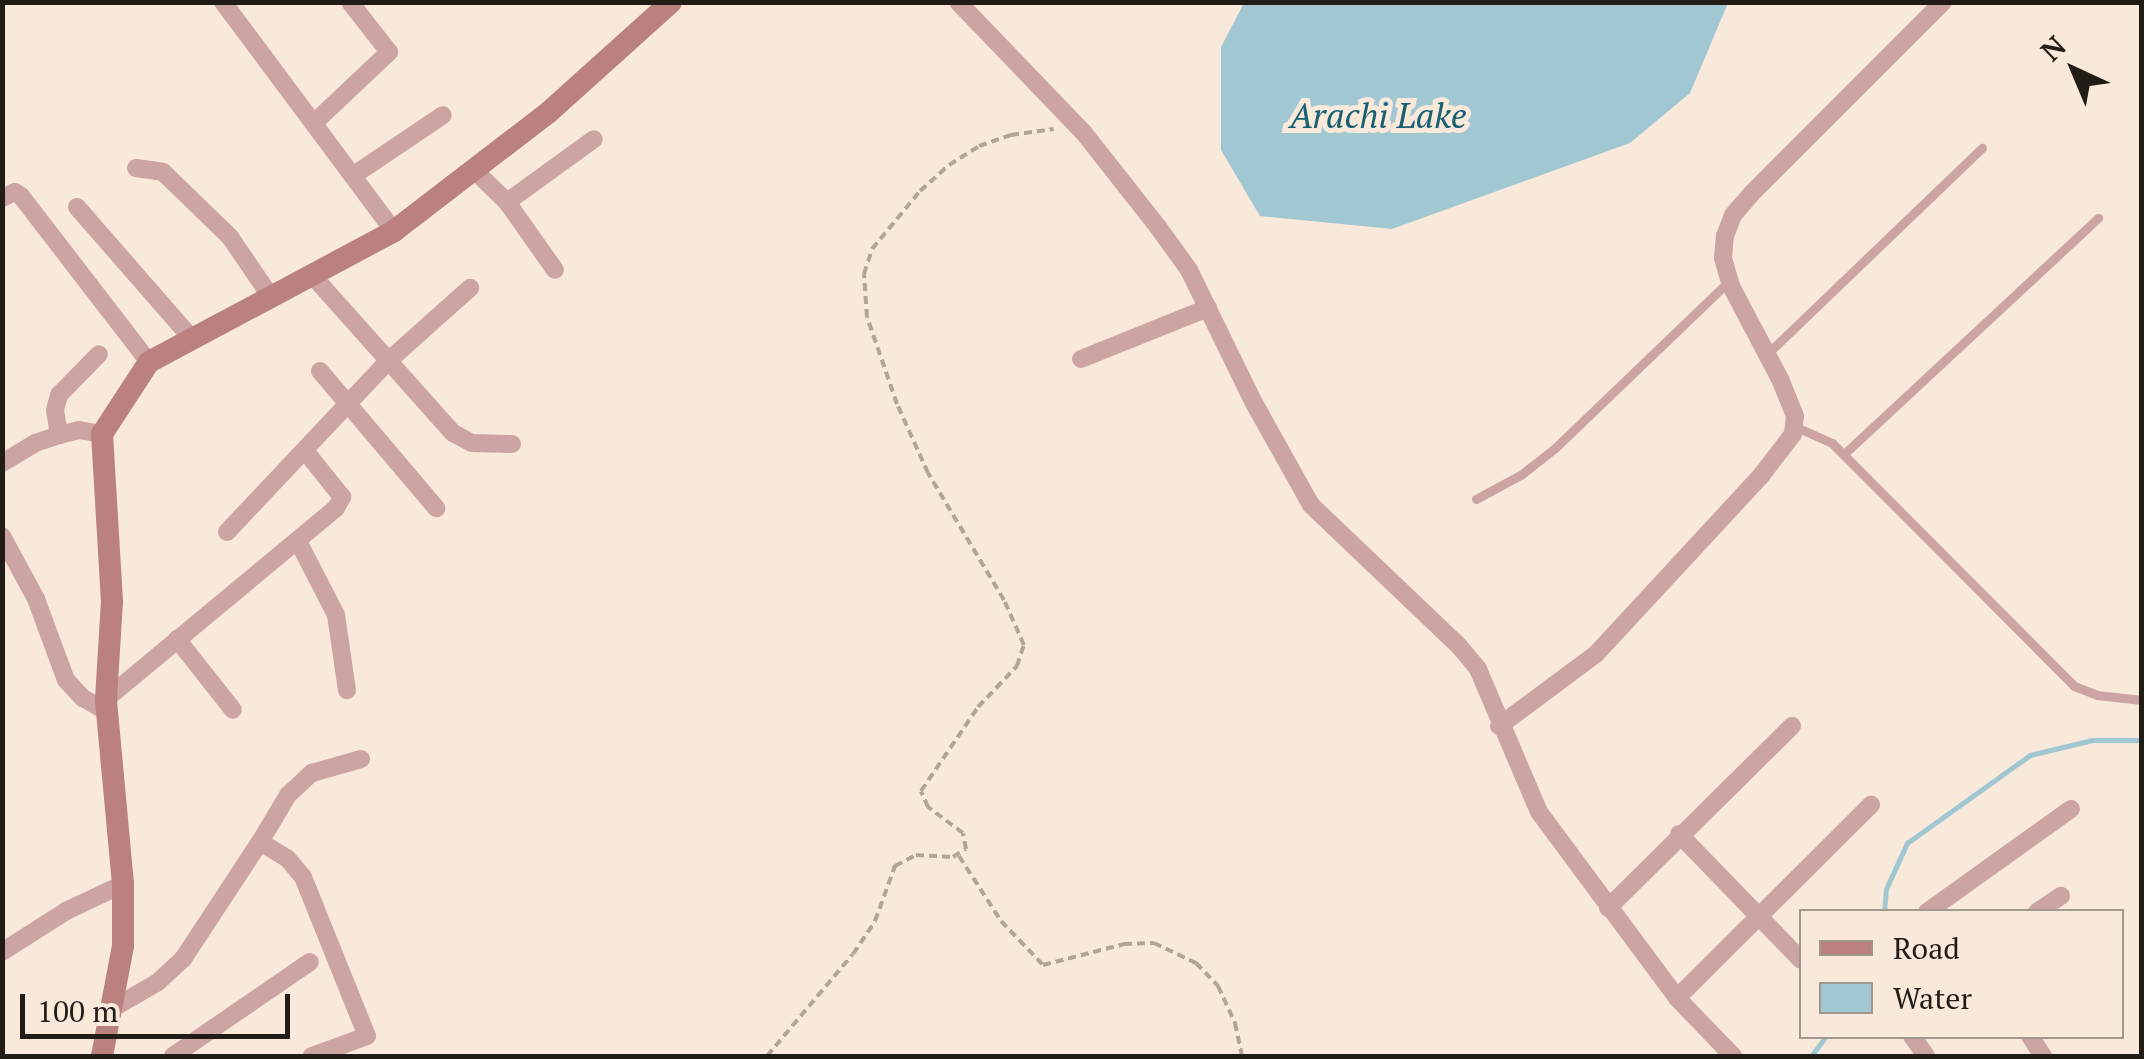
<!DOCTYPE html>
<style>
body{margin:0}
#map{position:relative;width:2144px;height:1059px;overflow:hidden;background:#f8e9da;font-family:"PT Serif",serif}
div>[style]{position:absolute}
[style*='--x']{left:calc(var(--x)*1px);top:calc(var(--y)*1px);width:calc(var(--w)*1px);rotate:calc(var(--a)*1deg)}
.water>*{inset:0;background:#a1c7d3}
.stream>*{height:5px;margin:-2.5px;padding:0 2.5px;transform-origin:2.5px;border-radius:2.5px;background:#a1c7d3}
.path>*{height:4px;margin-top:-2px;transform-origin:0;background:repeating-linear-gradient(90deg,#b1a599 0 8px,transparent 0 13px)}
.lane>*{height:9px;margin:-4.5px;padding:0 4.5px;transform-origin:4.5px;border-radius:4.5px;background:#cca4a2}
.street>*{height:18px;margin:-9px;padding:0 9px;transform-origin:9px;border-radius:9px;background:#cca4a2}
.secondary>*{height:22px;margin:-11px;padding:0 11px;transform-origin:11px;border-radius:11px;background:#ba817e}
span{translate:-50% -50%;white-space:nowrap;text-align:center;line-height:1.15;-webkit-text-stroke:10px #f8e9da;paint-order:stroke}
.water-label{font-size:35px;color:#186173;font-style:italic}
.frame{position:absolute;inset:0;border:5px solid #211c16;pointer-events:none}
.legend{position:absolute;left:1799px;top:909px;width:325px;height:130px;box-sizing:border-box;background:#f8e9da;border:2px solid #a2978c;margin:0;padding:12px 18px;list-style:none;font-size:30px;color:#211c16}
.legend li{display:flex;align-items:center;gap:20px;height:50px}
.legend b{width:50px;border:2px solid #a2978c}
.north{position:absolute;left:2024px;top:20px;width:100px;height:100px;-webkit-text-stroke:8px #f8e9da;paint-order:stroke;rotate:316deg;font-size:28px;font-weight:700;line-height:40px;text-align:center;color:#211c16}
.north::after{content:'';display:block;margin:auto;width:35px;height:45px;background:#211c16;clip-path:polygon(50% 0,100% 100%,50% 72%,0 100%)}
.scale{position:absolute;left:20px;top:994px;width:270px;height:45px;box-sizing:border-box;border:5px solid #211c16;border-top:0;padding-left:12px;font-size:30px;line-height:35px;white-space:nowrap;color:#211c16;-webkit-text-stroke:8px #f8e9da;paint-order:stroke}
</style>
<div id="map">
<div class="water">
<i style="clip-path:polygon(1244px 3px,1244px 2px,1728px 3px,1690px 93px,1630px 143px,1392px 229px,1260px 216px,1221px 150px,1221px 47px)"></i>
</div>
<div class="stream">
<i style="--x:1884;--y:912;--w:23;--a:-85"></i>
<i style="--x:1886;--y:889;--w:51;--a:-65.5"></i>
<i style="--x:1907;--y:843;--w:151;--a:-35.6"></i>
<i style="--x:2030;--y:755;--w:64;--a:-13.6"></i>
<i style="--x:2092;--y:740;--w:50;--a:0"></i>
<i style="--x:1811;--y:1056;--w:25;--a:-53"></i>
</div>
<div class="path">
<i style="--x:959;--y:856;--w:77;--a:57.1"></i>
<i style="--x:1001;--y:921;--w:61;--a:46.3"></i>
<i style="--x:1043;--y:965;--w:84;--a:-14.5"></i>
<i style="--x:1124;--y:944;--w:30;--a:-2"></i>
<i style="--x:1154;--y:943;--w:47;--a:25.5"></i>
<i style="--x:1196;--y:963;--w:32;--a:46"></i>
<i style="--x:1218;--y:986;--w:41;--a:65.3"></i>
<i style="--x:1235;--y:1023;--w:34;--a:78"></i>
<i style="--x:767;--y:1056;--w:133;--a:-49.9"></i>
<i style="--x:853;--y:954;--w:40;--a:-56"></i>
<i style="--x:875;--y:921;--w:59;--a:-70"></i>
<i style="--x:895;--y:866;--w:24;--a:-28"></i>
<i style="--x:916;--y:855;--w:37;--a:3"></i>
<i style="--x:953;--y:857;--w:15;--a:-32"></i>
<i style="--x:966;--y:849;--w:16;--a:-101"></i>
<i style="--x:963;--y:833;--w:44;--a:-143.4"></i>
<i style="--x:928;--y:807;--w:17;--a:-114"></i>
<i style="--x:921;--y:791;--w:102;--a:-55.8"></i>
<i style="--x:978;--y:707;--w:57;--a:-46.4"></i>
<i style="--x:1017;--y:666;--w:22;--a:-72"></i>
<i style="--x:1024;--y:645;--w:49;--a:-114"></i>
<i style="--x:1004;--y:600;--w:148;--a:-120.9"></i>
<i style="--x:928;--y:473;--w:76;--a:-114.2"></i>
<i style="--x:897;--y:404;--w:92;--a:-109"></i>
<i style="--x:867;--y:317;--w:43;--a:-94"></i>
<i style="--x:864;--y:274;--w:26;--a:-72"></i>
<i style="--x:872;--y:249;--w:75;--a:-50.4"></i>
<i style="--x:920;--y:191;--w:39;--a:-42"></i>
<i style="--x:949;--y:165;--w:36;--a:-32"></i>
<i style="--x:979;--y:146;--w:34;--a:-19"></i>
<i style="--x:1011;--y:135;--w:43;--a:-7.9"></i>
</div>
<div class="lane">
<i style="--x:1767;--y:354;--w:298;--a:-43.8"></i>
<i style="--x:1794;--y:426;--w:42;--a:24.1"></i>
<i style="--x:1832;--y:443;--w:343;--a:45.1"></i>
<i style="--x:2074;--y:686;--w:25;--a:21"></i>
<i style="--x:2097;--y:695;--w:45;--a:6.3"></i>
<i style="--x:1844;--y:454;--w:347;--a:-42.9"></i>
<i style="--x:1476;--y:499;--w:52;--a:-28.5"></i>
<i style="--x:1522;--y:474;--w:42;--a:-38.2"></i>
<i style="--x:1555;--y:448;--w:243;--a:-43.8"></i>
</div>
<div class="street">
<i style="--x:223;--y:2;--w:286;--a:53.3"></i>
<i style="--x:958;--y:2;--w:182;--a:46.1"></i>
<i style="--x:1084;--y:133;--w:120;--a:51.8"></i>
<i style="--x:1158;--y:227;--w:53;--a:54.2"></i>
<i style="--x:1189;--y:270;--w:148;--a:64"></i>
<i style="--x:1254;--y:403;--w:117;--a:60.8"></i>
<i style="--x:1311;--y:505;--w:204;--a:43.6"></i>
<i style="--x:1459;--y:646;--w:30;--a:50"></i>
<i style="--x:1478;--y:669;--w:155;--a:66.9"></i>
<i style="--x:1539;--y:812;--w:232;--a:53.4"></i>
<i style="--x:1677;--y:998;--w:81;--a:46"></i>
<i style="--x:315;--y:122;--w:102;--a:-43.4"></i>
<i style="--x:389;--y:52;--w:63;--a:-128"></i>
<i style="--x:136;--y:168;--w:27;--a:8"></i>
<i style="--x:163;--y:172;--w:93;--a:44.1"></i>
<i style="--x:230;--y:237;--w:73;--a:55.7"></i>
<i style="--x:475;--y:171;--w:45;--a:44.1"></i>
<i style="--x:507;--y:202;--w:83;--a:54.8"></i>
<i style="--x:354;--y:175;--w:107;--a:-34"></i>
<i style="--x:2;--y:198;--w:14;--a:-25"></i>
<i style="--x:15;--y:192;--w:7;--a:34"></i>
<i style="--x:21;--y:196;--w:210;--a:52.4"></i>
<i style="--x:507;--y:202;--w:107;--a:-35.9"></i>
<i style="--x:77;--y:207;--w:176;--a:48.9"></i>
<i style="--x:313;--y:276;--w:210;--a:48.3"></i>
<i style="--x:453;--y:433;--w:21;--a:28"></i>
<i style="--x:472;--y:443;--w:40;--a:1.4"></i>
<i style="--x:1081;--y:359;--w:137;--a:-21.9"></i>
<i style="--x:320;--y:371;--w:180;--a:49.7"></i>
<i style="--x:59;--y:435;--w:25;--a:-99"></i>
<i style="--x:55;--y:410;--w:16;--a:-75"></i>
<i style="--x:59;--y:395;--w:57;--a:-45.7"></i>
<i style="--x:2;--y:463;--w:39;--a:-31"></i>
<i style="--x:35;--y:443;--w:25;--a:-18"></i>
<i style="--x:59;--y:435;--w:21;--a:-14"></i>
<i style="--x:79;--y:430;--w:23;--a:10"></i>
<i style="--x:227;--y:532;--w:232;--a:-46.7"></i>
<i style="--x:386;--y:363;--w:113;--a:-41.8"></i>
<i style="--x:2;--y:536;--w:72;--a:61.6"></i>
<i style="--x:36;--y:599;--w:86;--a:69.7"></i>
<i style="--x:66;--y:680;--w:25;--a:47"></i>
<i style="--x:83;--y:698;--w:28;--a:30"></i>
<i style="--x:298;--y:541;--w:83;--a:62.8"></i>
<i style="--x:336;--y:615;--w:76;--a:81.7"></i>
<i style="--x:177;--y:639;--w:90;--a:51.7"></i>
<i style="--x:106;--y:699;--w:299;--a:-39.7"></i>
<i style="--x:336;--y:508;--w:13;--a:-61"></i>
<i style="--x:342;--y:497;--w:58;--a:-128.7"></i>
<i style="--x:1499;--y:726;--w:121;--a:-36.6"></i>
<i style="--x:1596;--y:654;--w:241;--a:-47.2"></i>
<i style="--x:1760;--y:477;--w:54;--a:-52.5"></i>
<i style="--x:1793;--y:434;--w:18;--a:-84"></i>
<i style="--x:1795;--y:416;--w:40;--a:-112"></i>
<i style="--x:1780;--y:379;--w:105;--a:-117.8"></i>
<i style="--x:1731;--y:286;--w:29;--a:-106"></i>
<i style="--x:1723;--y:258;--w:22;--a:-85"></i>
<i style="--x:1725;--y:236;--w:22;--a:-69"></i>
<i style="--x:1733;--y:215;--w:29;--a:-49"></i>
<i style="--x:1752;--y:193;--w:270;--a:-45"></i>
<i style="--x:1679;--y:834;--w:175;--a:45.9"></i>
<i style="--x:260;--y:842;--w:55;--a:-59.2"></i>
<i style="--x:288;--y:795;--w:33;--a:-43"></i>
<i style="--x:312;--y:773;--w:51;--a:-15.9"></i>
<i style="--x:1608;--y:908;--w:259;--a:-44.7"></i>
<i style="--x:1927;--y:912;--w:177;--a:-35.6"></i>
<i style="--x:2037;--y:912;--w:29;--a:-34"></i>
<i style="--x:2;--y:952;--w:76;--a:-32.6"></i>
<i style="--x:66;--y:911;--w:63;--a:-25.3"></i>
<i style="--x:1677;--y:998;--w:274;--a:-44.9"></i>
<i style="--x:108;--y:1011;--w:58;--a:-30.1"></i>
<i style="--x:158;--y:982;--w:34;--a:-43"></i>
<i style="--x:183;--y:959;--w:140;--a:-56.7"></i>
<i style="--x:260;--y:842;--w:31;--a:31"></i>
<i style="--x:287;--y:858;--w:25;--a:50"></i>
<i style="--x:303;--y:877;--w:171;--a:68.1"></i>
<i style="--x:367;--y:1036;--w:59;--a:160"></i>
<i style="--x:1912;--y:1036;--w:24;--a:55"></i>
<i style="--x:2030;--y:1036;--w:24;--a:57"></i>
<i style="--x:173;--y:1056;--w:166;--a:-34.5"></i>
</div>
<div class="secondary">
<i style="--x:102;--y:1056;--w:112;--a:-79.2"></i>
<i style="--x:123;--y:946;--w:62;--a:-90"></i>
<i style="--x:123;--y:884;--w:186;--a:-95.3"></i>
<i style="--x:106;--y:699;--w:97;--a:-86.5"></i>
<i style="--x:112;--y:602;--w:168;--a:-93.4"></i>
<i style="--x:102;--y:434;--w:86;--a:-56.9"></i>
<i style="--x:149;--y:362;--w:278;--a:-28.1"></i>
<i style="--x:394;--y:231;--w:195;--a:-37.5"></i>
<i style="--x:549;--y:112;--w:164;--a:-42"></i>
</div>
<div class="water-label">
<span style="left:1378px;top:115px">Arachi Lake</span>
</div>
<div class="frame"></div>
<ul class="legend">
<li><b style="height:12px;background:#ba817e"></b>Road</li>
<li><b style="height:28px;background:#a1c7d3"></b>Water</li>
</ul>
<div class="north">N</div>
<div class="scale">100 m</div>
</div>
